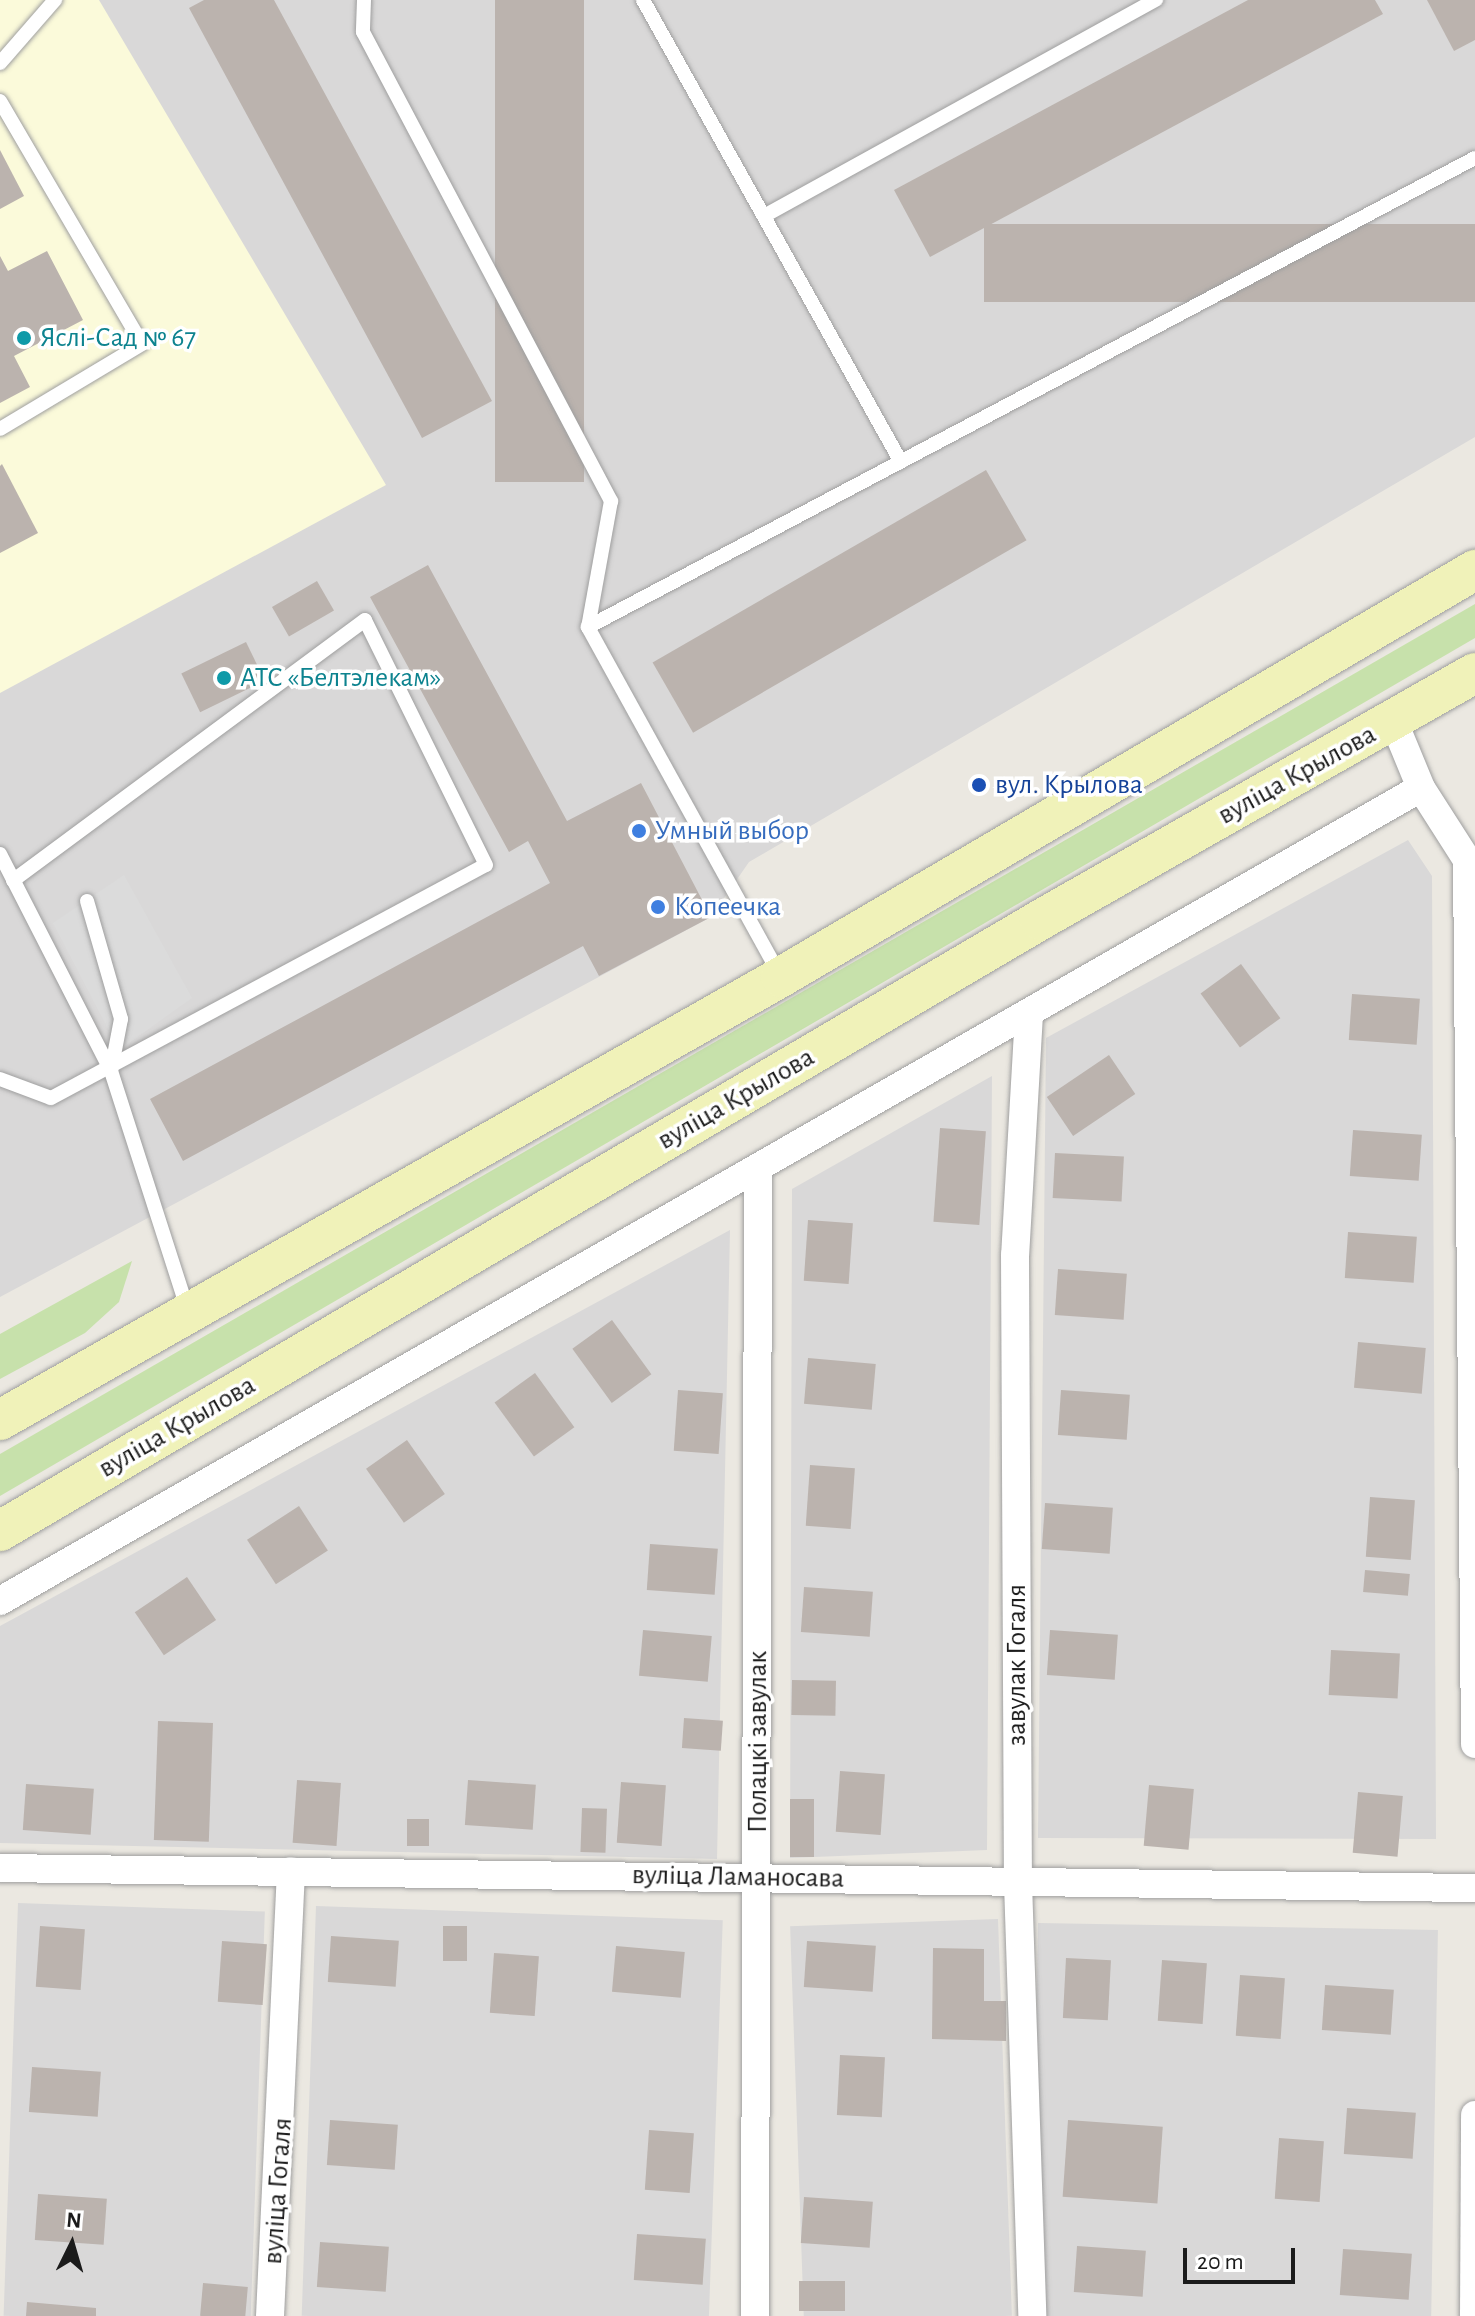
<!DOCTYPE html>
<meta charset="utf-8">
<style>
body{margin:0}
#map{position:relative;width:1475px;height:2316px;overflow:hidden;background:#ebe8e1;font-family:"Alegreya Sans",sans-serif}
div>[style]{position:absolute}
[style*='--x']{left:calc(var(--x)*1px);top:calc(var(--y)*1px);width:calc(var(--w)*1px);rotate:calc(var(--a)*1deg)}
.residential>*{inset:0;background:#d9d8d8;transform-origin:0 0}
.education>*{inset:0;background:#fbfada}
.grass>*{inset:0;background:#c7e1ab}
.parking>*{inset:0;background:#dbdbdb}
.building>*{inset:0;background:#bbb3ae;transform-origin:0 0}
.roads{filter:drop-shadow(0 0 2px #9f9f9f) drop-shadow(0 0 2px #9f9f9f)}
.lane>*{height:14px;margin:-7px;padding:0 7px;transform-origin:7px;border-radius:7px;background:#fff}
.street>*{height:28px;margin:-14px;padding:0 14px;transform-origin:14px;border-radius:14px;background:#fff}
.secondary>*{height:40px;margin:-20px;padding:0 20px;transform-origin:20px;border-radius:20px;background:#f0f2b9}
.dots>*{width:22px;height:22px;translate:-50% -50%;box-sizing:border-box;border:4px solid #fff;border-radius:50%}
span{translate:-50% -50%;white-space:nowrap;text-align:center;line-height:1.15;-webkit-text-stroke:7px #fff;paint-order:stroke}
.culture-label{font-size:28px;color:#0d838f}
.left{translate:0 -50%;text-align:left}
.street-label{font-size:28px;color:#1b1b1b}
.transit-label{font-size:28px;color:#164399}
.shop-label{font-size:28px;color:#366cbe}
.north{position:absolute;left:32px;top:2204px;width:80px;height:80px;-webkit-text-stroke:6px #fff;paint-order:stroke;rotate:5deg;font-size:22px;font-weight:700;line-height:32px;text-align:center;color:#1b1b1b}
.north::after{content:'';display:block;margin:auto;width:28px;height:36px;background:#1b1b1b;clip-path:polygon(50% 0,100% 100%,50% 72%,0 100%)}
.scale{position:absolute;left:1183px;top:2248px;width:112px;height:36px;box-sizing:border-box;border:4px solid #1b1b1b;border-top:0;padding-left:10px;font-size:24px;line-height:28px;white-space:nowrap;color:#1b1b1b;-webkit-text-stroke:6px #fff;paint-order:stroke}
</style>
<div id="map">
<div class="residential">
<i style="clip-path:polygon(0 0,1475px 0,1475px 437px,749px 862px,711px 917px,0 1297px)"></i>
<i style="clip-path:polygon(1408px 840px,1432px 876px,1436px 1839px,1038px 1838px,1046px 1038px)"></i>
<i style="clip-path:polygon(992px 1076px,987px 1850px,790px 1858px,792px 1189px)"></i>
<i style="clip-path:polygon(730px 1230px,717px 1859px,0 1843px,0 1626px)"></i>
<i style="left:18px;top:1903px;width:247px;height:413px;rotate:2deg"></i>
<i style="left:316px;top:1906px;width:407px;height:410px;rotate:2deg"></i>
<i style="left:998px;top:1919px;width:397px;height:208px;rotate:88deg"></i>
<i style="left:1038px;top:1923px;width:400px;height:393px;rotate:1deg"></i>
</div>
<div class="education">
<i style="clip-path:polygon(0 0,99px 0,386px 485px,0 693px)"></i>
</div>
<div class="grass">
<i style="clip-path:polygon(1475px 604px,1475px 638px,0 1496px,0 1454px)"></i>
<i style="clip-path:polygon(132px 1261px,119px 1302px,85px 1333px,0 1379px,0 1334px)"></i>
</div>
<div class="parking">
<i style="clip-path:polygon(124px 875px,192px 998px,119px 1050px,53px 923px)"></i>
</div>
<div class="building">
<i style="clip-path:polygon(204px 0,274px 0,492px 401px,422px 438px,189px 8px)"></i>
<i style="left:495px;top:0;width:89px;height:482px"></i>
<i style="clip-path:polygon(1248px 0,1375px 0,1383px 14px,930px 257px,894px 190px)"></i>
<i style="clip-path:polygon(1427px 0,1475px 0,1475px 40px,1454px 51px)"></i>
<i style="clip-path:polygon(0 150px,24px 196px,0 209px)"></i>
<i style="left:1475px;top:224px;width:78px;height:491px;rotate:90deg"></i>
<i style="clip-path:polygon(47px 251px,83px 320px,14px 356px,30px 387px,0 403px,0 256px,8px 271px)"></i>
<i style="clip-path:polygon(2px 464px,38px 533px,0 553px,0 466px)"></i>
<i style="left:986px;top:470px;width:81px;height:385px;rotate:60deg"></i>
<i style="clip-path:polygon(428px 565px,567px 821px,641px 783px,711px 917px,599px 976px,583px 946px,183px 1161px,150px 1099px,550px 883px,528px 841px,509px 852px,370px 597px)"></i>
<i style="left:317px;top:581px;width:34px;height:52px;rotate:60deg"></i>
<i style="left:246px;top:642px;width:43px;height:72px;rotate:64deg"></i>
<i style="left:1241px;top:964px;width:67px;height:50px;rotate:54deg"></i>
<i style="left:1352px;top:994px;width:68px;height:46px;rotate:4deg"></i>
<i style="left:1109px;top:1055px;width:47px;height:75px;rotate:56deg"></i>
<i style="left:940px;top:1128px;width:46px;height:94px;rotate:4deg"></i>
<i style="left:1353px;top:1130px;width:69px;height:46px;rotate:4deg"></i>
<i style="left:1055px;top:1153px;width:69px;height:45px;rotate:3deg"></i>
<i style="left:808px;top:1220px;width:45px;height:61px;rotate:4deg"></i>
<i style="left:1348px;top:1232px;width:69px;height:46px;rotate:4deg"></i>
<i style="left:1058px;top:1269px;width:69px;height:46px;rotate:4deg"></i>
<i style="left:612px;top:1320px;width:67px;height:49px;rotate:54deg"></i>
<i style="left:1358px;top:1342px;width:68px;height:46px;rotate:5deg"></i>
<i style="left:808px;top:1358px;width:68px;height:46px;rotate:5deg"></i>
<i style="left:535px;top:1373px;width:67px;height:50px;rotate:54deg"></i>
<i style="left:678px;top:1390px;width:45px;height:61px;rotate:4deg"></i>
<i style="left:1061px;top:1390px;width:69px;height:45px;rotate:4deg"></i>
<i style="left:407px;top:1440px;width:66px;height:50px;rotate:55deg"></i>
<i style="left:810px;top:1465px;width:45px;height:61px;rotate:4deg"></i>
<i style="left:1370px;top:1497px;width:45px;height:60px;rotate:4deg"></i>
<i style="left:1045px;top:1503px;width:68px;height:46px;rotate:4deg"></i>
<i style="left:299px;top:1506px;width:53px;height:62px;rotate:57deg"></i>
<i style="left:650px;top:1544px;width:68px;height:46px;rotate:4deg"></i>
<i style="left:1365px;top:1570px;width:45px;height:22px;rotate:5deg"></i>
<i style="left:187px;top:1577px;width:52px;height:63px;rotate:56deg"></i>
<i style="left:804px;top:1587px;width:69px;height:45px;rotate:4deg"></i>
<i style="left:643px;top:1630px;width:69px;height:46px;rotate:5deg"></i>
<i style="left:1050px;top:1630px;width:68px;height:45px;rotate:4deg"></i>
<i style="left:1331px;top:1650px;width:69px;height:45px;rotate:3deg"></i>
<i style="left:792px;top:1680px;width:44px;height:35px;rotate:1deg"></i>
<i style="left:684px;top:1718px;width:39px;height:30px;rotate:4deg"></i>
<i style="left:158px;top:1721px;width:55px;height:119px;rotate:2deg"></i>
<i style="left:840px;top:1771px;width:45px;height:61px;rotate:4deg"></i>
<i style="left:297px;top:1780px;width:44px;height:63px;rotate:4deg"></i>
<i style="left:468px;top:1780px;width:68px;height:45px;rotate:4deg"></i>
<i style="left:621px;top:1782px;width:45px;height:61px;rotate:4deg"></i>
<i style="left:26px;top:1784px;width:68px;height:46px;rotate:4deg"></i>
<i style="left:1149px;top:1785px;width:45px;height:61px;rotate:5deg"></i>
<i style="left:1358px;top:1792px;width:45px;height:61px;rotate:5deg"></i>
<i style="left:814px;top:1799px;width:58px;height:24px;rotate:90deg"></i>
<i style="left:582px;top:1808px;width:25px;height:44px;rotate:2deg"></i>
<i style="left:407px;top:1819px;width:22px;height:27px"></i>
<i style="left:40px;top:1926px;width:45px;height:61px;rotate:4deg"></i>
<i style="left:443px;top:1926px;width:24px;height:35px"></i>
<i style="left:331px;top:1936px;width:68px;height:46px;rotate:4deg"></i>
<i style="left:222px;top:1941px;width:45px;height:61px;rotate:4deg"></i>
<i style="left:807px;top:1941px;width:69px;height:46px;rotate:4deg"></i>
<i style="left:616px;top:1946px;width:69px;height:46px;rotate:5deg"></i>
<i style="clip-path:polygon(933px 1948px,984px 1949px,984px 2001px,1006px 2001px,1006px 2041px,932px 2039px)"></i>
<i style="left:494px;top:1953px;width:45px;height:60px;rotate:4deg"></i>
<i style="left:1066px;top:1958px;width:45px;height:60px;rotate:3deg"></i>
<i style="left:1162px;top:1960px;width:45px;height:61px;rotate:4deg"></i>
<i style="left:1240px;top:1975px;width:45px;height:61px;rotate:4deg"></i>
<i style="left:1325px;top:1985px;width:69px;height:45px;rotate:4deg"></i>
<i style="left:840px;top:2055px;width:45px;height:60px;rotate:3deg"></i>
<i style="left:32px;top:2067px;width:69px;height:45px;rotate:4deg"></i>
<i style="left:1347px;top:2108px;width:69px;height:46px;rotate:4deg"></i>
<i style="left:330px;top:2120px;width:68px;height:45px;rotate:4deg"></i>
<i style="left:1068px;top:2120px;width:95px;height:77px;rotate:4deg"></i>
<i style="left:649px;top:2130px;width:45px;height:60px;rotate:4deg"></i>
<i style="left:1279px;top:2138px;width:45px;height:61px;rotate:4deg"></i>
<i style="left:38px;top:2194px;width:69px;height:46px;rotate:4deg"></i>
<i style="left:804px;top:2197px;width:69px;height:46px;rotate:4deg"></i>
<i style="left:637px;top:2234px;width:69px;height:46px;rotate:4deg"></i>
<i style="left:320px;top:2242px;width:69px;height:45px;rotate:4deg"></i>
<i style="left:1077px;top:2246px;width:69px;height:46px;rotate:4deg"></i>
<i style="left:1343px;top:2249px;width:69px;height:46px;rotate:4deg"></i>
<i style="left:799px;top:2281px;width:46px;height:30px"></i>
<i style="left:203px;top:2283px;width:45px;height:33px;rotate:5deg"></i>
<i style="clip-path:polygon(27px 2302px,96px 2308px,96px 2316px,26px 2316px)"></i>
</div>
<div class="roads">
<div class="lane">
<i style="--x:364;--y:0;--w:32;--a:92"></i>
<i style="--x:363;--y:32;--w:531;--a:62.13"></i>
<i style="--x:611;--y:501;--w:128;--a:100.3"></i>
<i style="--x:643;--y:0;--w:529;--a:60.82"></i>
<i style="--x:0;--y:63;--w:84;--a:-48.9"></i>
<i style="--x:0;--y:101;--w:281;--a:59.7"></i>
<i style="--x:142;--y:344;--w:165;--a:149.1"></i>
<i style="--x:764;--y:216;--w:448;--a:-28.9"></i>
<i style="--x:0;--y:854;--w:244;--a:62.9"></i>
<i style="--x:111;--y:1071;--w:252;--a:72.2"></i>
<i style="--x:87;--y:901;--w:123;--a:73.9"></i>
<i style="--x:121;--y:1019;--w:53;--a:100.9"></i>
<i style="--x:781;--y:977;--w:400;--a:-118.9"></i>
<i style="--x:588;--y:627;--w:1003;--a:-27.87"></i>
<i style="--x:0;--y:1079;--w:54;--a:20.4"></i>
<i style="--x:51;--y:1098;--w:493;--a:-28.2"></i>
<i style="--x:486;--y:865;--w:273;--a:-116.3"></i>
<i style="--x:365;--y:620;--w:438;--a:143.5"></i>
</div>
<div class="street">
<i style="--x:1393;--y:720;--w:74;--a:67.6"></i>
<i style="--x:1421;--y:788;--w:85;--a:57.4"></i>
<i style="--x:1467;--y:860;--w:884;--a:89.48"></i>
<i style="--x:1029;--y:1014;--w:241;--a:93.3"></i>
<i style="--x:1015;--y:1255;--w:628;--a:89.73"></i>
<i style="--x:1018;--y:1883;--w:433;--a:88.1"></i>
<i style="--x:0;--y:1601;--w:1637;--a:-29.78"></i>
<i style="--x:0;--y:1868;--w:1475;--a:0.78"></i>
<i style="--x:270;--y:2316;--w:445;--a:-87.3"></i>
<i style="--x:755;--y:2316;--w:1147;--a:-89.85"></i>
<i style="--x:1474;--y:2316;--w:201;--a:-89.7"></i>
</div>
<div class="secondary">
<i style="--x:0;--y:1420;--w:898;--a:-29.56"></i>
<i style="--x:781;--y:977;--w:805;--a:-30.39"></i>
<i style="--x:0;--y:1531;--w:1206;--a:-30.43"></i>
<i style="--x:1040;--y:920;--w:500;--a:-29.59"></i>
</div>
</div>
<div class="dots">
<i style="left:24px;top:338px;background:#0f9aa8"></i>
<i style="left:224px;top:678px;background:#0f9aa8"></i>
<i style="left:979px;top:785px;background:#1a4fb4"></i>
<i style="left:639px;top:831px;background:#3f7fe0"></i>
<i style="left:658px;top:907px;background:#3f7fe0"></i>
</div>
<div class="culture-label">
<span class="left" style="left:40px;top:338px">Яслі-Сад № 67</span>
<span class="left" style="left:240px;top:678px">АТС «Белтэлекам»</span>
</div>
<div class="street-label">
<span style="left:1297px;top:775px;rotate:-29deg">вуліца Крылова</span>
<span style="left:736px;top:1099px;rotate:-30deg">вуліца Крылова</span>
<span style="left:177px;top:1427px;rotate:-30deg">вуліца Крылова</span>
<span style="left:1017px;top:1665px;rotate:-90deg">завулак Гогаля</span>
<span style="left:758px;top:1742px;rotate:-90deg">Полацкі завулак</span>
<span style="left:738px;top:1877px;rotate:1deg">вуліца Ламаносава</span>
<span style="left:278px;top:2191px;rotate:-86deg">вуліца Гогаля</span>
</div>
<div class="transit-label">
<span class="left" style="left:995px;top:785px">вул. Крылова</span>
</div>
<div class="shop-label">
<span class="left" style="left:655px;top:831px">Умный выбор</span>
<span class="left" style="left:674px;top:907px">Копеечка</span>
</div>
<div class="north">N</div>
<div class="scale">20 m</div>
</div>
